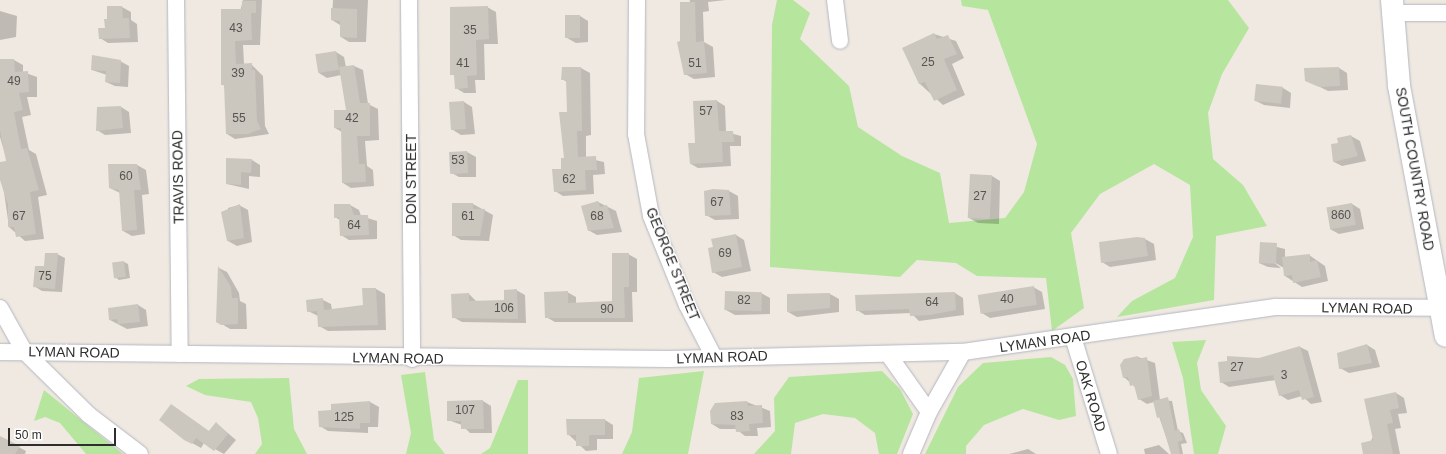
<!DOCTYPE html>
<style>
body{margin:0}
#map{position:relative;width:1446px;height:454px;overflow:hidden;background:#efe9e1;font-family:Arial,sans-serif}
div>[style]{position:absolute}
[style*='--x']{left:calc(var(--x)*1px);top:calc(var(--y)*1px);width:calc(var(--w)*1px);rotate:calc(var(--a)*1deg)}
.green>*{inset:0;background:#b6e59e}
.shadow>*{inset:0;background:#0003}
.building>*{inset:0;background:#cbc7bf;transform-origin:0 0}
.roads{filter:drop-shadow(0 0 1px #b4b7c1) drop-shadow(0 0 1px #b4b7c1)}
.street>*{height:16px;margin:-8px;padding:0 8px;transform-origin:8px;border-radius:8px;background:#fff}
.secondary>*{height:22px;margin:-11px;padding:0 11px;transform-origin:11px;border-radius:11px;background:#fff}
span{translate:-50% -50%;white-space:nowrap;text-align:center;line-height:1.15;-webkit-text-stroke:3px #fff;paint-order:stroke}
.number-label{font-size:12px;color:#555452}
.number-label span{-webkit-text-stroke-width:0}
.street-label{font-size:14px;color:#2e2e2e}
.scale{position:absolute;left:8px;top:428px;width:108px;height:18px;box-sizing:border-box;border:2px solid #2e2e2e;border-top:0;padding-left:5px;font-size:12px;line-height:14px;white-space:nowrap;color:#2e2e2e;-webkit-text-stroke:3px #fff;paint-order:stroke}
</style>
<div id="map">
<div class="green">
<i style="clip-path:polygon(777px 0,793px 0,810px 13px,800px 39px,849px 86px,858px 127px,902px 156px,940px 173px,949px 223px,1005px 218px,1024px 192px,1037px 144px,988px 10px,962px 6px,961px 0,1228px 0,1249px 28px,1222px 74px,1208px 113px,1213px 159px,1243px 185px,1267px 226px,1216px 236px,1214px 300px,1117px 317px,1132px 301px,1175px 278px,1193px 237px,1190px 185px,1154px 164px,1100px 194px,1071px 233px,1084px 308px,1052px 331px,1046px 278px,977px 276px,956px 263px,917px 260px,900px 277px,770px 267px,772px 25px)"></i>
<i style="clip-path:polygon(1206px 340px,1197px 363px,1201px 390px,1226px 426px,1218px 454px,1194px 454px,1183px 378px,1172px 342px)"></i>
<i style="clip-path:polygon(1051px 357px,1065px 365px,1073px 379px,1076px 416px,1059px 420px,1023px 409px,984px 425px,966px 446px,966px 454px,925px 454px,958px 387px,983px 363px)"></i>
<i style="clip-path:polygon(704px 371px,688px 454px,622px 454px,632px 432px,639px 378px)"></i>
<i style="clip-path:polygon(882px 371px,900px 389px,913px 414px,897px 454px,879px 454px,875px 433px,855px 418px,823px 414px,795px 423px,791px 454px,754px 454px,775px 431px,774px 398px,789px 377px)"></i>
<i style="clip-path:polygon(425px 372px,434px 440px,445px 454px,406px 454px,411px 433px,401px 375px)"></i>
<i style="clip-path:polygon(289px 378px,294px 429px,307px 454px,255px 454px,262px 444px,258px 418px,251px 402px,205px 395px,186px 386px,199px 379px)"></i>
<i style="clip-path:polygon(518px 380px,528px 380px,528px 454px,481px 454px,490px 448px)"></i>
<i style="clip-path:polygon(44px 390px,123px 454px,86px 454px,60px 423px,45px 417px,34px 421px)"></i>
</div>
<div class="shadow">
<i style="clip-path:polygon(243px 0,262px 0,260px 45px,243px 45px,244px 64px,251px 64px,263px 76px,265px 126px,269px 134px,235px 139px,227px 134px,226px 87px,222px 84px)"></i>
<i style="clip-path:polygon(333px 0,368px 0,366px 42px,349px 42px,341px 37px,340px 25px,332px 20px)"></i>
<i style="clip-path:polygon(690px 0,726px 0,708px 2px,709px 11px,703px 12px,704px 42px,713px 47px,715px 77px,694px 79px,685px 74px,681px 42px)"></i>
<i style="clip-path:polygon(108px 7px,122px 7px,131px 12px,131px 20px,137px 24px,138px 42px,108px 43px,100px 38px,109px 20px)"></i>
<i style="clip-path:polygon(487px 7px,496px 12px,498px 44px,484px 44px,485px 80px,475px 80px,476px 93px,464px 93px,456px 88px,455px 76px,451px 74px)"></i>
<i style="clip-path:polygon(0 11px,17px 16px,16px 37px,0 40px)"></i>
<i style="clip-path:polygon(580px 16px,588px 21px,588px 42px,576px 43px,567px 38px)"></i>
<i style="clip-path:polygon(934px 34px,956px 41px,964px 58px,952px 64px,965px 95px,943px 105px,920px 84px,904px 48px)"></i>
<i style="clip-path:polygon(336px 52px,344px 57px,346px 67px,354px 66px,363px 70px,368px 104px,378px 109px,379px 140px,365px 141px,367px 166px,373px 170px,374px 186px,351px 188px,343px 183px,342px 132px,335px 128px,347px 111px,341px 75px,327px 78px,319px 73px)"></i>
<i style="clip-path:polygon(0 60px,14px 60px,23px 65px,23px 72px,37px 77px,37px 97px,27px 97px,31px 115px,22px 117px,29px 150px,36px 154px,47px 195px,38px 197px,44px 239px,25px 241px,9px 227px,0 164px,7px 161px,0 137px)"></i>
<i style="clip-path:polygon(120px 61px,129px 66px,128px 87px,115px 86px,106px 82px,107px 75px,92px 70px)"></i>
<i style="clip-path:polygon(563px 68px,581px 68px,590px 73px,591px 135px,586px 136px,586px 158px,604px 162px,605px 174px,593px 175px,594px 194px,563px 196px,555px 191px,565px 159px,568px 113px,567px 82px,562px 79px)"></i>
<i style="clip-path:polygon(1339px 68px,1347px 73px,1348px 90px,1328px 91px,1306px 80px)"></i>
<i style="clip-path:polygon(1283px 88px,1291px 93px,1290px 108px,1264px 105px,1256px 101px)"></i>
<i style="clip-path:polygon(717px 101px,725px 106px,726px 132px,741px 136px,741px 146px,730px 146px,731px 166px,698px 168px,691px 164px,696px 143px)"></i>
<i style="clip-path:polygon(464px 102px,472px 107px,475px 134px,461px 135px,453px 130px)"></i>
<i style="clip-path:polygon(121px 107px,129px 112px,131px 133px,105px 135px,97px 130px)"></i>
<i style="clip-path:polygon(1351px 136px,1360px 141px,1366px 161px,1342px 166px,1334px 162px,1339px 144px)"></i>
<i style="clip-path:polygon(467px 152px,476px 157px,476px 177px,459px 177px,450px 172px,450px 153px)"></i>
<i style="clip-path:polygon(252px 160px,260px 165px,260px 177px,249px 176px,249px 189px,227px 184px)"></i>
<i style="clip-path:polygon(137px 165px,146px 170px,149px 194px,142px 195px,145px 234px,132px 236px,123px 231px,120px 193px,110px 188px)"></i>
<i style="clip-path:polygon(992px 176px,1000px 181px,999px 224px,978px 223px,969px 218px)"></i>
<i style="clip-path:polygon(729px 191px,738px 196px,739px 219px,715px 220px,706px 215px,705px 192px)"></i>
<i style="clip-path:polygon(598px 202px,616px 211px,622px 232px,597px 235px,588px 230px)"></i>
<i style="clip-path:polygon(473px 204px,493px 215px,489px 241px,461px 240px,453px 235px)"></i>
<i style="clip-path:polygon(1352px 204px,1360px 209px,1364px 229px,1339px 234px,1330px 229px)"></i>
<i style="clip-path:polygon(239px 205px,248px 210px,252px 242px,237px 246px,228px 241px,228px 208px)"></i>
<i style="clip-path:polygon(350px 205px,359px 210px,361px 216px,377px 221px,377px 239px,349px 240px,341px 235px,340px 220px,335px 217px)"></i>
<i style="clip-path:polygon(736px 235px,744px 240px,751px 271px,722px 277px,713px 272px,714px 248px)"></i>
<i style="clip-path:polygon(1145px 239px,1154px 244px,1156px 260px,1110px 267px,1102px 262px)"></i>
<i style="clip-path:polygon(1261px 243px,1285px 249px,1285px 258px,1309px 255px,1325px 266px,1328px 281px,1302px 287px,1285px 276px,1284px 268px,1272px 261px,1281px 268px,1268px 267px,1259px 263px)"></i>
<i style="clip-path:polygon(57px 254px,65px 258px,62px 292px,42px 291px,34px 286px)"></i>
<i style="clip-path:polygon(628px 254px,637px 259px,637px 292px,632px 292px,633px 322px,555px 322px,546px 317px,567px 292px,576px 297px,576px 304px,613px 302px)"></i>
<i style="clip-path:polygon(124px 262px,128px 264px,130px 278px,119px 280px,115px 277px,113px 263px)"></i>
<i style="clip-path:polygon(219px 268px,227px 272px,239px 293px,240px 301px,246px 304px,247px 329px,230px 329px,217px 321px)"></i>
<i style="clip-path:polygon(1033px 287px,1042px 292px,1045px 309px,990px 318px,982px 313px)"></i>
<i style="clip-path:polygon(363px 289px,376px 289px,385px 294px,386px 330px,328px 331px,319px 326px,318px 316px,308px 311px,323px 300px,331px 304px,332px 310px,364px 306px)"></i>
<i style="clip-path:polygon(516px 290px,525px 295px,526px 323px,462px 322px,453px 317px,469px 294px,477px 302px,505px 301px)"></i>
<i style="clip-path:polygon(761px 293px,770px 298px,770px 314px,735px 315px,726px 310px)"></i>
<i style="clip-path:polygon(955px 293px,963px 298px,964px 315px,919px 321px,911px 313px,865px 315px,857px 310px)"></i>
<i style="clip-path:polygon(830px 294px,839px 299px,839px 312px,797px 317px,788px 312px)"></i>
<i style="clip-path:polygon(138px 305px,146px 310px,148px 326px,127px 329px,110px 320px)"></i>
<i style="clip-path:polygon(1367px 345px,1375px 350px,1380px 367px,1349px 373px,1340px 368px)"></i>
<i style="clip-path:polygon(1300px 347px,1308px 351px,1322px 402px,1311px 404px,1302px 396px,1288px 400px,1280px 395px,1276px 380px,1229px 387px,1221px 382px,1260px 359px)"></i>
<i style="clip-path:polygon(1138px 357px,1155px 363px,1160px 400px,1172px 401px,1178px 431px,1183px 433px,1187px 443px,1181px 444px,1183px 454px,1172px 454px,1154px 402px,1147px 404px,1139px 399px,1136px 388px,1124px 377px)"></i>
<i style="clip-path:polygon(1396px 393px,1404px 398px,1407px 413px,1398px 414px,1401px 428px,1395px 429px,1400px 454px,1364px 454px)"></i>
<i style="clip-path:polygon(483px 401px,491px 406px,492px 433px,470px 433px,462px 425px,448px 420px)"></i>
<i style="clip-path:polygon(370px 402px,379px 407px,378px 427px,368px 427px,368px 433px,328px 431px,320px 426px,332px 411px,332px 405px)"></i>
<i style="clip-path:polygon(747px 402px,770px 411px,771px 427px,757px 428px,758px 436px,745px 436px,736px 429px,720px 429px,712px 424px,715px 404px)"></i>
<i style="clip-path:polygon(605px 420px,613px 425px,613px 439px,597px 439px,597px 450px,586px 451px,568px 434px)"></i>
<i style="clip-path:polygon(216px 423px,236px 440px,224px 454px,204px 443px,201px 448px,185px 439px,209px 431px)"></i>
<i style="clip-path:polygon(0 437px,26px 451px,25px 454px,0 454px)"></i>
<i style="clip-path:polygon(1159px 445px,1169px 454px,1145px 454px,1144px 449px)"></i>
<i style="clip-path:polygon(1028px 449px,1036px 454px,1009px 454px)"></i>
</div>
<div class="building">
<i style="clip-path:polygon(242px 1px,256px 1px,256px 13px,251px 13px,252px 40px,235px 41px,236px 64px,252px 63px,252px 70px,255px 70px,257px 121px,261px 129px,248px 134px,226px 134px,224px 85px,221px 85px,221px 9px,242px 9px)"></i>
<i style="clip-path:polygon(680px 2px,695px 2px,696px 42px,704px 41px,707px 73px,684px 75px,677px 42px,680px 41px)"></i>
<i style="clip-path:polygon(107px 6px,122px 6px,123px 18px,129px 18px,130px 38px,99px 39px,98px 28px,105px 28px,104px 19px,107px 19px)"></i>
<i style="clip-path:polygon(488px 6px,489px 39px,476px 40px,477px 75px,467px 76px,468px 88px,455px 89px,454px 75px,450px 75px,450px 7px)"></i>
<i style="clip-path:polygon(331px 8px,357px 9px,357px 38px,340px 37px,340px 21px,331px 20px)"></i>
<i style="left:580px;top:15px;width:23px;height:15px;rotate:90deg"></i>
<i style="clip-path:polygon(934px 33px,937px 39px,948px 35px,957px 54px,944px 59px,957px 90px,934px 101px,925px 82px,919px 84px,902px 48px)"></i>
<i style="left:336px;top:51px;width:19px;height:21px;rotate:81deg"></i>
<i style="clip-path:polygon(92px 55px,121px 60px,120px 83px,105px 82px,106px 71px,91px 70px)"></i>
<i style="clip-path:polygon(0 59px,14px 59px,15px 72px,28px 71px,29px 92px,19px 93px,23px 110px,14px 112px,21px 149px,27px 148px,39px 190px,30px 192px,36px 234px,16px 237px,14px 227px,8px 227px,8px 205px,0 180px,0 162px,6px 161px,0 130px)"></i>
<i style="clip-path:polygon(354px 65px,360px 103px,370px 103px,370px 136px,357px 136px,359px 164px,365px 164px,366px 182px,342px 183px,341px 128px,334px 128px,334px 110px,346px 110px,339px 67px)"></i>
<i style="clip-path:polygon(562px 67px,581px 67px,582px 131px,577px 131px,578px 157px,596px 156px,597px 170px,585px 170px,586px 190px,554px 192px,552px 169px,561px 169px,561px 158px,564px 158px,559px 112px,567px 112px,566px 80px,561px 80px)"></i>
<i style="clip-path:polygon(1339px 67px,1340px 86px,1319px 87px,1305px 81px,1304px 68px)"></i>
<i style="left:1256px;top:84px;width:27px;height:17px;rotate:6deg"></i>
<i style="clip-path:polygon(717px 100px,719px 131px,733px 131px,734px 142px,722px 142px,723px 162px,690px 164px,688px 143px,695px 143px,693px 101px)"></i>
<i style="left:464px;top:101px;width:28px;height:15px;rotate:86deg"></i>
<i style="clip-path:polygon(121px 106px,123px 128px,96px 131px,97px 107px)"></i>
<i style="clip-path:polygon(1351px 135px,1358px 156px,1333px 162px,1331px 144px,1338px 143px,1337px 138px)"></i>
<i style="left:467px;top:151px;width:22px;height:18px;rotate:87deg"></i>
<i style="clip-path:polygon(226px 158px,252px 159px,251px 173px,241px 172px,241px 185px,226px 184px)"></i>
<i style="clip-path:polygon(108px 164px,137px 164px,141px 190px,134px 190px,137px 230px,122px 231px,119px 190px,109px 188px)"></i>
<i style="left:970px;top:174px;width:22px;height:44px;rotate:3deg"></i>
<i style="clip-path:polygon(713px 189px,729px 190px,731px 215px,705px 216px,704px 191px)"></i>
<i style="clip-path:polygon(598px 201px,600px 207px,607px 205px,614px 228px,588px 231px,581px 206px)"></i>
<i style="clip-path:polygon(452px 203px,473px 203px,473px 209px,485px 209px,480px 236px,452px 236px)"></i>
<i style="left:1352px;top:203px;width:22px;height:26px;rotate:80deg"></i>
<i style="clip-path:polygon(240px 204px,244px 238px,227px 241px,221px 212px)"></i>
<i style="clip-path:polygon(334px 204px,350px 204px,354px 215px,368px 215px,369px 235px,340px 236px,339px 217px,334px 218px)"></i>
<i style="clip-path:polygon(736px 234px,742px 267px,712px 273px,708px 248px,713px 247px,711px 239px)"></i>
<i style="clip-path:polygon(1137px 237px,1145px 238px,1148px 256px,1101px 263px,1099px 242px)"></i>
<i style="left:1260px;top:242px;width:17px;height:21px;rotate:3deg"></i>
<i style="clip-path:polygon(45px 253px,58px 253px,55px 289px,33px 287px,35px 266px,44px 266px)"></i>
<i style="clip-path:polygon(612px 253px,629px 253px,629px 287px,624px 287px,625px 318px,545px 318px,544px 292px,568px 291px,568px 303px,612px 301px)"></i>
<i style="clip-path:polygon(1310px 254px,1310px 262px,1317px 260px,1321px 277px,1293px 283px,1292px 275px,1284px 276px,1282px 257px)"></i>
<i style="left:124px;top:261px;width:16px;height:12px;rotate:83deg"></i>
<i style="clip-path:polygon(218px 266px,231px 287px,232px 298px,238px 298px,238px 324px,221px 325px,216px 322px)"></i>
<i style="left:1034px;top:286px;width:19px;height:57px;rotate:81deg"></i>
<i style="clip-path:polygon(362px 288px,376px 288px,378px 325px,318px 327px,317px 311px,307px 312px,306px 300px,323px 298px,324px 310px,363px 305px)"></i>
<i style="clip-path:polygon(517px 289px,518px 319px,452px 318px,451px 294px,469px 293px,469px 301px,504px 300px,504px 290px)"></i>
<i style="left:725px;top:291px;width:37px;height:19px;rotate:2deg"></i>
<i style="clip-path:polygon(955px 292px,956px 310px,930px 315px,910px 316px,909px 309px,856px 311px,855px 295px)"></i>
<i style="clip-path:polygon(830px 293px,830px 308px,787px 312px,787px 294px)"></i>
<i style="clip-path:polygon(138px 304px,140px 322px,118px 324px,117px 319px,109px 320px,108px 308px)"></i>
<i style="clip-path:polygon(1367px 344px,1372px 363px,1339px 369px,1337px 353px)"></i>
<i style="clip-path:polygon(1300px 346px,1314px 397px,1302px 400px,1299px 390px,1279px 396px,1273px 375px,1220px 383px,1218px 362px,1227px 361px,1227px 356px,1259px 358px)"></i>
<i style="clip-path:polygon(1138px 356px,1138px 359px,1147px 357px,1152px 396px,1138px 400px,1134px 385px,1130px 386px,1128px 377px,1123px 378px,1120px 365px,1124px 359px)"></i>
<i style="clip-path:polygon(1396px 392px,1399px 408px,1390px 410px,1393px 423px,1387px 424px,1393px 454px,1363px 454px,1361px 443px,1373px 440px,1364px 399px)"></i>
<i style="clip-path:polygon(1168px 397px,1175px 431px,1179px 429px,1183px 440px,1178px 442px,1180px 454px,1171px 454px,1160px 417px,1157px 418px,1153px 401px)"></i>
<i style="clip-path:polygon(483px 400px,484px 429px,461px 429px,461px 421px,447px 421px,447px 401px)"></i>
<i style="clip-path:polygon(370px 401px,370px 423px,360px 423px,360px 429px,319px 427px,318px 411px,331px 410px,331px 404px)"></i>
<i style="clip-path:polygon(747px 401px,748px 406px,762px 405px,763px 423px,749px 424px,750px 431px,736px 432px,735px 425px,711px 424px,710px 411px,715px 403px)"></i>
<i style="clip-path:polygon(171px 404px,209px 431px,216px 422px,228px 434px,214px 451px,196px 438px,192px 444px,184px 440px,159px 420px)"></i>
<i style="clip-path:polygon(566px 419px,605px 419px,605px 435px,589px 435px,589px 446px,576px 446px,576px 435px,567px 435px)"></i>
<i style="clip-path:polygon(0 436px,20px 446px,15px 454px,0 454px)"></i>
</div>
<div class="roads">
<div class="street">
<i style="--x:176;--y:0;--w:354;--a:89.4"></i>
<i style="--x:409;--y:0;--w:359;--a:89.5"></i>
<i style="--x:637;--y:0;--w:134;--a:90.4"></i>
<i style="--x:636;--y:134;--w:83;--a:79.6"></i>
<i style="--x:651;--y:216;--w:96;--a:68"></i>
<i style="--x:687;--y:305;--w:59;--a:62.6"></i>
<i style="--x:835;--y:0;--w:41;--a:83"></i>
<i style="--x:1390;--y:13;--w:56;--a:0"></i>
<i style="--x:0;--y:308;--w:49;--a:60.8"></i>
<i style="--x:24;--y:351;--w:91;--a:44.6"></i>
<i style="--x:89;--y:415;--w:64;--a:37.4"></i>
<i style="--x:1073;--y:337;--w:122;--a:72.9"></i>
<i style="--x:0;--y:352;--w:669;--a:0.6"></i>
<i style="--x:669;--y:359;--w:294;--a:-1.4"></i>
<i style="--x:963;--y:352;--w:317;--a:-8.2"></i>
<i style="--x:1277;--y:307;--w:164;--a:0.3"></i>
<i style="--x:888;--y:354;--w:71;--a:54.7"></i>
<i style="--x:911;--y:454;--w:46;--a:-66.8"></i>
<i style="--x:929;--y:412;--w:69;--a:-60.5"></i>
</div>
<div class="secondary">
<i style="--x:1392;--y:0;--w:86;--a:85.3"></i>
<i style="--x:1399;--y:86;--w:254;--a:79.4"></i>
</div>
</div>
<div class="number-label">
<span style="left:236px;top:29px">43</span>
<span style="left:470px;top:31px">35</span>
<span style="left:928px;top:63px">25</span>
<span style="left:463px;top:64px">41</span>
<span style="left:695px;top:64px">51</span>
<span style="left:238px;top:74px">39</span>
<span style="left:14px;top:82px">49</span>
<span style="left:706px;top:112px">57</span>
<span style="left:239px;top:119px">55</span>
<span style="left:352px;top:119px">42</span>
<span style="left:458px;top:161px">53</span>
<span style="left:126px;top:177px">60</span>
<span style="left:569px;top:180px">62</span>
<span style="left:980px;top:197px">27</span>
<span style="left:717px;top:203px">67</span>
<span style="left:1341px;top:216px">860</span>
<span style="left:19px;top:217px">67</span>
<span style="left:468px;top:217px">61</span>
<span style="left:597px;top:217px">68</span>
<span style="left:354px;top:226px">64</span>
<span style="left:725px;top:254px">69</span>
<span style="left:45px;top:277px">75</span>
<span style="left:1007px;top:300px">40</span>
<span style="left:744px;top:301px">82</span>
<span style="left:932px;top:303px">64</span>
<span style="left:504px;top:309px">106</span>
<span style="left:607px;top:310px">90</span>
<span style="left:1237px;top:368px">27</span>
<span style="left:1284px;top:376px">3</span>
<span style="left:465px;top:411px">107</span>
<span style="left:737px;top:417px">83</span>
<span style="left:344px;top:418px">125</span>
</div>
<div class="street-label">
<span style="left:1415px;top:169px;rotate:80deg">SOUTH COUNTRY ROAD</span>
<span style="left:178px;top:177px;rotate:-91deg">TRAVIS ROAD</span>
<span style="left:411px;top:179px;rotate:-90deg">DON STREET</span>
<span style="left:673px;top:264px;rotate:68deg">GEORGE STREET</span>
<span style="left:1367px;top:308px;rotate:1deg">LYMAN ROAD</span>
<span style="left:1045px;top:341px;rotate:-8deg">LYMAN ROAD</span>
<span style="left:74px;top:352px;rotate:1deg">LYMAN ROAD</span>
<span style="left:722px;top:357px;rotate:-2deg">LYMAN ROAD</span>
<span style="left:398px;top:358px;rotate:1deg">LYMAN ROAD</span>
<span style="left:1091px;top:396px;rotate:73deg">OAK ROAD</span>
</div>
<div class="scale">50 m</div>
</div>
